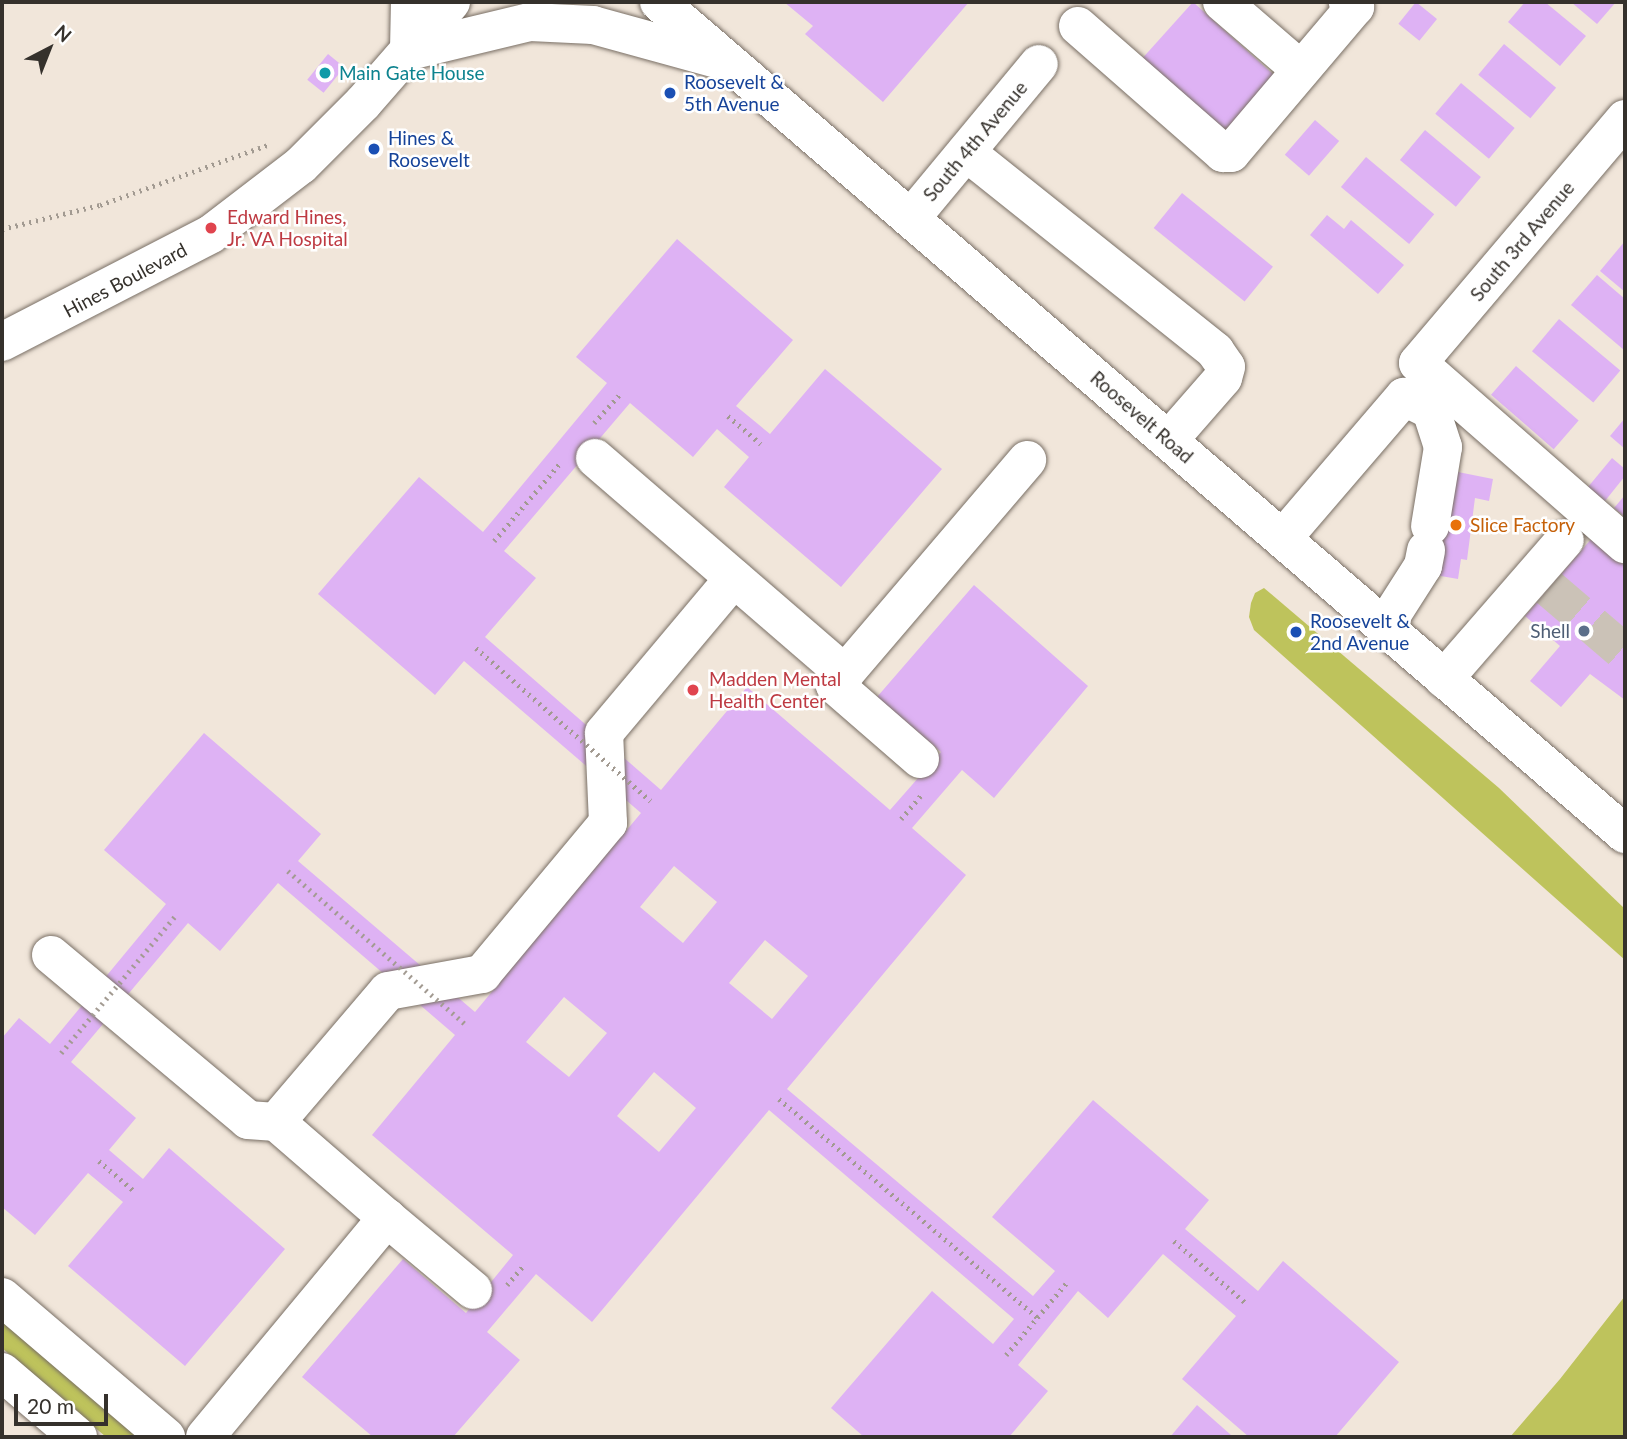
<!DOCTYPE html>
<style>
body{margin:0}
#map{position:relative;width:1627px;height:1439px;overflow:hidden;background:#f1e6da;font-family:Lato,sans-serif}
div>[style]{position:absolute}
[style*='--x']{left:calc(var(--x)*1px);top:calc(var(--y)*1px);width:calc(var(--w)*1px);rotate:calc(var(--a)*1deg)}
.green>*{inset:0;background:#bec35c}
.building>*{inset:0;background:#deb2f4;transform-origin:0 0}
.minor-tunnel>*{height:38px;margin-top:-19px;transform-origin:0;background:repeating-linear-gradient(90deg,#cbc2b7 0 38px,transparent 0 57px)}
.path>*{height:4.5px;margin-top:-2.25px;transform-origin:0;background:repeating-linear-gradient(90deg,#a29a91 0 2px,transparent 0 7px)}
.roads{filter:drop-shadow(0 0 2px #796f65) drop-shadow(0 0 2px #796f65)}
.minor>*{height:38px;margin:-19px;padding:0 19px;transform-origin:19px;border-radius:19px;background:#fff}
.major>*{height:38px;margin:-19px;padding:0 19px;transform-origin:19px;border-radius:19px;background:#fff}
.path-bridge>*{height:4.5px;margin-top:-2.25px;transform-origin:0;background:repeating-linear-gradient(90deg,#a29a91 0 2px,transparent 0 7px)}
.dots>*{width:19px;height:19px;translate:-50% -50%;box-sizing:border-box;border:4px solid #fff;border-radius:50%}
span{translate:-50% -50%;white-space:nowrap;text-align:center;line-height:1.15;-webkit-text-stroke:5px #fff;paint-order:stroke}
.culture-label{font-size:19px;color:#0d838f}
.left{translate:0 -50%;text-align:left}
.transit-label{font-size:19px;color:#164399}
.street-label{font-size:19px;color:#35312c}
.health-label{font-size:19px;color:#be3a42}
.food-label{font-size:19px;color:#c56008}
.service-label{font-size:19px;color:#4e5e75}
.right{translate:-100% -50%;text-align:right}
.frame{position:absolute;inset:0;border:4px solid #35312c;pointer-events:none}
.north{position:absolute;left:14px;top:14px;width:70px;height:70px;-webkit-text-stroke:5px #fff;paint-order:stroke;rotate:42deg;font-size:19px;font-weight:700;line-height:28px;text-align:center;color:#35312c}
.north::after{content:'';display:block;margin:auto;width:24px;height:32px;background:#35312c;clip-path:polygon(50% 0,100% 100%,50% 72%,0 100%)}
.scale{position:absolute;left:14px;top:1394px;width:94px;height:32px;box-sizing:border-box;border:4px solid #35312c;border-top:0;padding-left:9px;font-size:21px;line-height:24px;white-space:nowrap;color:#35312c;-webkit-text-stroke:5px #fff;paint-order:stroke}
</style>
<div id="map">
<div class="green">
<i style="clip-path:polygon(1264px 588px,1499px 788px,1625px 909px,1625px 960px,1254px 630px,1249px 617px,1251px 603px,1255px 593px)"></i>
<i style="clip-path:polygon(1625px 1296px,1625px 1437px,1510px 1437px,1560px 1379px)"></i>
<i style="clip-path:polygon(2px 1313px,135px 1435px,134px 1437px,106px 1437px,2px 1348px)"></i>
</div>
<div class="building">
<i style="clip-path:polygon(784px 2px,969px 2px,883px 102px,805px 34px,813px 26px)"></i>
<i style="left:1193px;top:2px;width:116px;height:88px;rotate:42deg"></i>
<i style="left:1416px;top:2px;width:27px;height:28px;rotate:39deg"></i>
<i style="clip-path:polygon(1525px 2px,1545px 2px,1586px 36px,1560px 66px,1508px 22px)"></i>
<i style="clip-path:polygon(1571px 2px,1616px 2px,1597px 24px)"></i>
<i style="left:1504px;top:44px;width:68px;height:40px;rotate:40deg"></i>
<i style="left:328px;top:54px;width:21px;height:33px;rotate:39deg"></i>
<i style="left:1461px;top:83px;width:70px;height:40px;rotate:40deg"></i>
<i style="left:1315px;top:120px;width:32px;height:46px;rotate:41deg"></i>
<i style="left:1425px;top:130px;width:73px;height:39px;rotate:40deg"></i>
<i style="left:1366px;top:157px;width:89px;height:39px;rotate:40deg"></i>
<i style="left:1182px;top:193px;width:117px;height:45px;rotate:39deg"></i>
<i style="clip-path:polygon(1327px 215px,1344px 229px,1351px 220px,1404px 265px,1378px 294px,1310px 235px)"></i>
<i style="clip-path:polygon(evenodd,677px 239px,793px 340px,736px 406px,770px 434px,825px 369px,942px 469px,841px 587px,724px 487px,749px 457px,717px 429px,693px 457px,630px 403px,504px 551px,536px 578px,485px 637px,661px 790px,747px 687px,890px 810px,941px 752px,877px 697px,974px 585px,1088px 686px,994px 798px,962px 770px,912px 828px,966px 875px,787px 1089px,1033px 1296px,1055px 1271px,992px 1217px,1093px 1100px,1209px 1200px,1185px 1229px,1258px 1291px,1283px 1261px,1399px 1362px,1335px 1437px,1249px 1437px,1182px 1379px,1236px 1316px,1163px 1254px,1108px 1318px,1078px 1291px,1018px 1365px,1048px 1391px,1009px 1437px,864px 1437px,831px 1408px,932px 1291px,993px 1344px,1014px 1319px,769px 1110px,592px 1322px,536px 1274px,487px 1332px,520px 1360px,453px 1437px,373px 1437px,302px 1377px,403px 1259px,466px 1313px,513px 1255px,372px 1135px,455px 1035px,278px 883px,220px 951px,188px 923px,71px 1062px,136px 1118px,109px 1150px,143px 1179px,169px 1148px,285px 1249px,185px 1366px,68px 1266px,123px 1202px,88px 1173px,35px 1235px,2px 1207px,2px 1038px,19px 1018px,50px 1044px,166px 904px,104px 850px,204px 733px,321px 834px,298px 861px,475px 1012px,641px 813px,464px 661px,435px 695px,318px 594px,419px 477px,483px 532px,607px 383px,576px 357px,677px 239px,674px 866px,717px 902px,683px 943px,640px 907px,674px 866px,677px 239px,765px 940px,808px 976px,772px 1019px,729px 983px,765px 940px,677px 239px,564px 997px,607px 1033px,569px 1077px,526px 1042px,564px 997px,677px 239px,654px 1072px,696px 1108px,659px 1152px,617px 1116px,654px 1072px)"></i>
<i style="clip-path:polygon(1625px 241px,1625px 292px,1600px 271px)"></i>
<i style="clip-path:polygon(1597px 275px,1625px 299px,1624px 350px,1571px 305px)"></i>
<i style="left:1559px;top:319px;width:80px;height:42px;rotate:40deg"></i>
<i style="left:1516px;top:366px;width:83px;height:38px;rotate:41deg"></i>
<i style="clip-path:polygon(1625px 418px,1625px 449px,1610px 436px)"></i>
<i style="clip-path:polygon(1612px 458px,1625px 469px,1625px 476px,1605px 501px,1588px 487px)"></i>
<i style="clip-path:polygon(1453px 471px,1493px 479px,1489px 501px,1475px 498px,1467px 560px,1461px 559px,1458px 579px,1435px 575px)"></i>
<i style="clip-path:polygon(1625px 495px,1625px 517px,1614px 508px)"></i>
<i style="clip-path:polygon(1592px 538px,1625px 566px,1625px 700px,1590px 674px,1561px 707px,1530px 681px,1560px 646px,1525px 616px)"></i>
<i style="clip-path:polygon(1197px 1405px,1231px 1435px,1229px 1437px,1170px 1437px)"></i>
</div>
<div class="minor-tunnel">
<i style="--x:1549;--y:588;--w:100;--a:40.5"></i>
</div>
<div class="path">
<i style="--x:2;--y:229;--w:101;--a:-13.8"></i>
<i style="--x:100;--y:205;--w:178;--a:-19.7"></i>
<i style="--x:728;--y:416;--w:43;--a:40.3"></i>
<i style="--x:594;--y:423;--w:39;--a:-48"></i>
<i style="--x:494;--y:541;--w:104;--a:-49.7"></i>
<i style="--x:901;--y:819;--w:34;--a:-50"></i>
<i style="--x:779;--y:1099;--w:338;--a:40.2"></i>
<i style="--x:99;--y:1161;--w:45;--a:40.5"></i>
<i style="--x:1174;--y:1241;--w:96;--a:40.8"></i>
<i style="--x:507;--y:1285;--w:26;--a:-50"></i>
<i style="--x:1006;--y:1355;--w:95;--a:-50.1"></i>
</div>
<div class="roads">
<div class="minor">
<i style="--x:1222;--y:2;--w:104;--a:40.7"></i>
<i style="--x:1078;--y:26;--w:193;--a:41.2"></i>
<i style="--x:1223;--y:153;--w:8;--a:0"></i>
<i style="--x:1231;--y:153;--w:192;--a:-49.7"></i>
<i style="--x:1355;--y:7;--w:9;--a:-144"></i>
<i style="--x:1625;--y:119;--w:320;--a:130.3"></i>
<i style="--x:1418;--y:363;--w:275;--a:41.2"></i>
<i style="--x:966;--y:152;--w:319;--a:38.6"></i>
<i style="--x:1215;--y:351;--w:19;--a:55"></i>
<i style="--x:1226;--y:367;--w:11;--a:105"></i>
<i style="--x:1223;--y:378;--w:82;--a:131.1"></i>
<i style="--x:911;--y:218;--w:200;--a:-50.3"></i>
<i style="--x:2;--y:342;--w:235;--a:-27.3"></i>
<i style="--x:211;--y:234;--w:113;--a:-37.5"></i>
<i style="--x:301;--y:165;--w:88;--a:-45"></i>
<i style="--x:363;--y:103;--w:134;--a:-48.9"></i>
<i style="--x:595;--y:458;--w:330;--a:40.8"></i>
<i style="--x:1283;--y:538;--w:186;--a:-49.4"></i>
<i style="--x:1404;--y:397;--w:30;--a:26"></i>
<i style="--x:1431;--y:410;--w:39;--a:72"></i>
<i style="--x:1443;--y:447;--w:80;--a:99.3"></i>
<i style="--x:1384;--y:627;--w:72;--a:-57.4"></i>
<i style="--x:1423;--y:566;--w:16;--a:-79"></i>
<i style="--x:1444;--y:679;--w:184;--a:-49"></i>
<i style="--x:920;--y:759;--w:113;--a:-139"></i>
<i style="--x:835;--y:685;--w:296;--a:-49.5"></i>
<i style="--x:51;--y:955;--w:257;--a:39.9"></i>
<i style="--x:248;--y:1120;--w:28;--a:4"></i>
<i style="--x:387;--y:1218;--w:112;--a:39.9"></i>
<i style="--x:2;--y:1297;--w:216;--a:40.5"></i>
<i style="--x:2;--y:1372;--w:100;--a:40.5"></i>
<i style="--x:205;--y:1437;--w:285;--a:-50.3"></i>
<i style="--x:387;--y:1218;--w:147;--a:-139.1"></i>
<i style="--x:276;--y:1122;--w:172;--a:-49.5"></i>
<i style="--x:388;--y:991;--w:96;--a:-10.3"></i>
<i style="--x:482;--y:974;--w:197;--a:-50.2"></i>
<i style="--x:608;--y:823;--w:90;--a:-92.5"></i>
<i style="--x:604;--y:733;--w:202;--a:-50"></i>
</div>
<div class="major">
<i style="--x:410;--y:2;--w:49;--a:91.2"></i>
<i style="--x:409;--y:51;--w:124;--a:-13.5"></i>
<i style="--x:530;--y:22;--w:63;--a:2.7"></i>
<i style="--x:593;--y:25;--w:132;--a:15.4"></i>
<i style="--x:659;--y:2;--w:1275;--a:40.74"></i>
</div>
</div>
<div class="path-bridge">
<i style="--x:476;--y:648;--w:232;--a:41.2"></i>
<i style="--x:288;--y:871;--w:234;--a:40.8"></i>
<i style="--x:61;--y:1053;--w:181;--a:-50.2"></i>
</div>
<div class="dots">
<i style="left:325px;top:73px;background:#0f9aa8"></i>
<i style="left:670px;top:93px;background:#1a4fb4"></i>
<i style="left:374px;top:149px;background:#1a4fb4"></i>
<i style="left:211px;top:228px;background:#e0444e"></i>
<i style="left:1456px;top:525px;background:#e8710a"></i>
<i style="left:1584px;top:631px;background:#5c6f8a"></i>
<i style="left:1296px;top:632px;background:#1a4fb4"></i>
<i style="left:693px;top:690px;background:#e0444e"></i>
</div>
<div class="culture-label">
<span class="left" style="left:339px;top:73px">Main Gate House</span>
</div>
<div class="transit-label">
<span class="left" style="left:684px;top:93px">Roosevelt &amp;<br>5th Avenue</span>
<span class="left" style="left:388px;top:149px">Hines &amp;<br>Roosevelt</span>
<span class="left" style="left:1310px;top:632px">Roosevelt &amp;<br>2nd Avenue</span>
</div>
<div class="street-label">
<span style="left:975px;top:141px;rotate:-50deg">South 4th Avenue</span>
<span style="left:1522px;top:241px;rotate:-50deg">South 3rd Avenue</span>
<span style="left:125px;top:280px;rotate:-28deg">Hines Boulevard</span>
<span style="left:1142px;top:417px;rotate:41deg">Roosevelt Road</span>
</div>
<div class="health-label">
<span class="left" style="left:227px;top:228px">Edward Hines,<br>Jr. VA Hospital</span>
<span class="left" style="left:709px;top:690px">Madden Mental<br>Health Center</span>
</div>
<div class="food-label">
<span class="left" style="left:1470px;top:525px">Slice Factory</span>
</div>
<div class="service-label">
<span class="right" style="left:1570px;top:631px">Shell</span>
</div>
<div class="frame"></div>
<div class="north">N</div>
<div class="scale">20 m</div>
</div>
